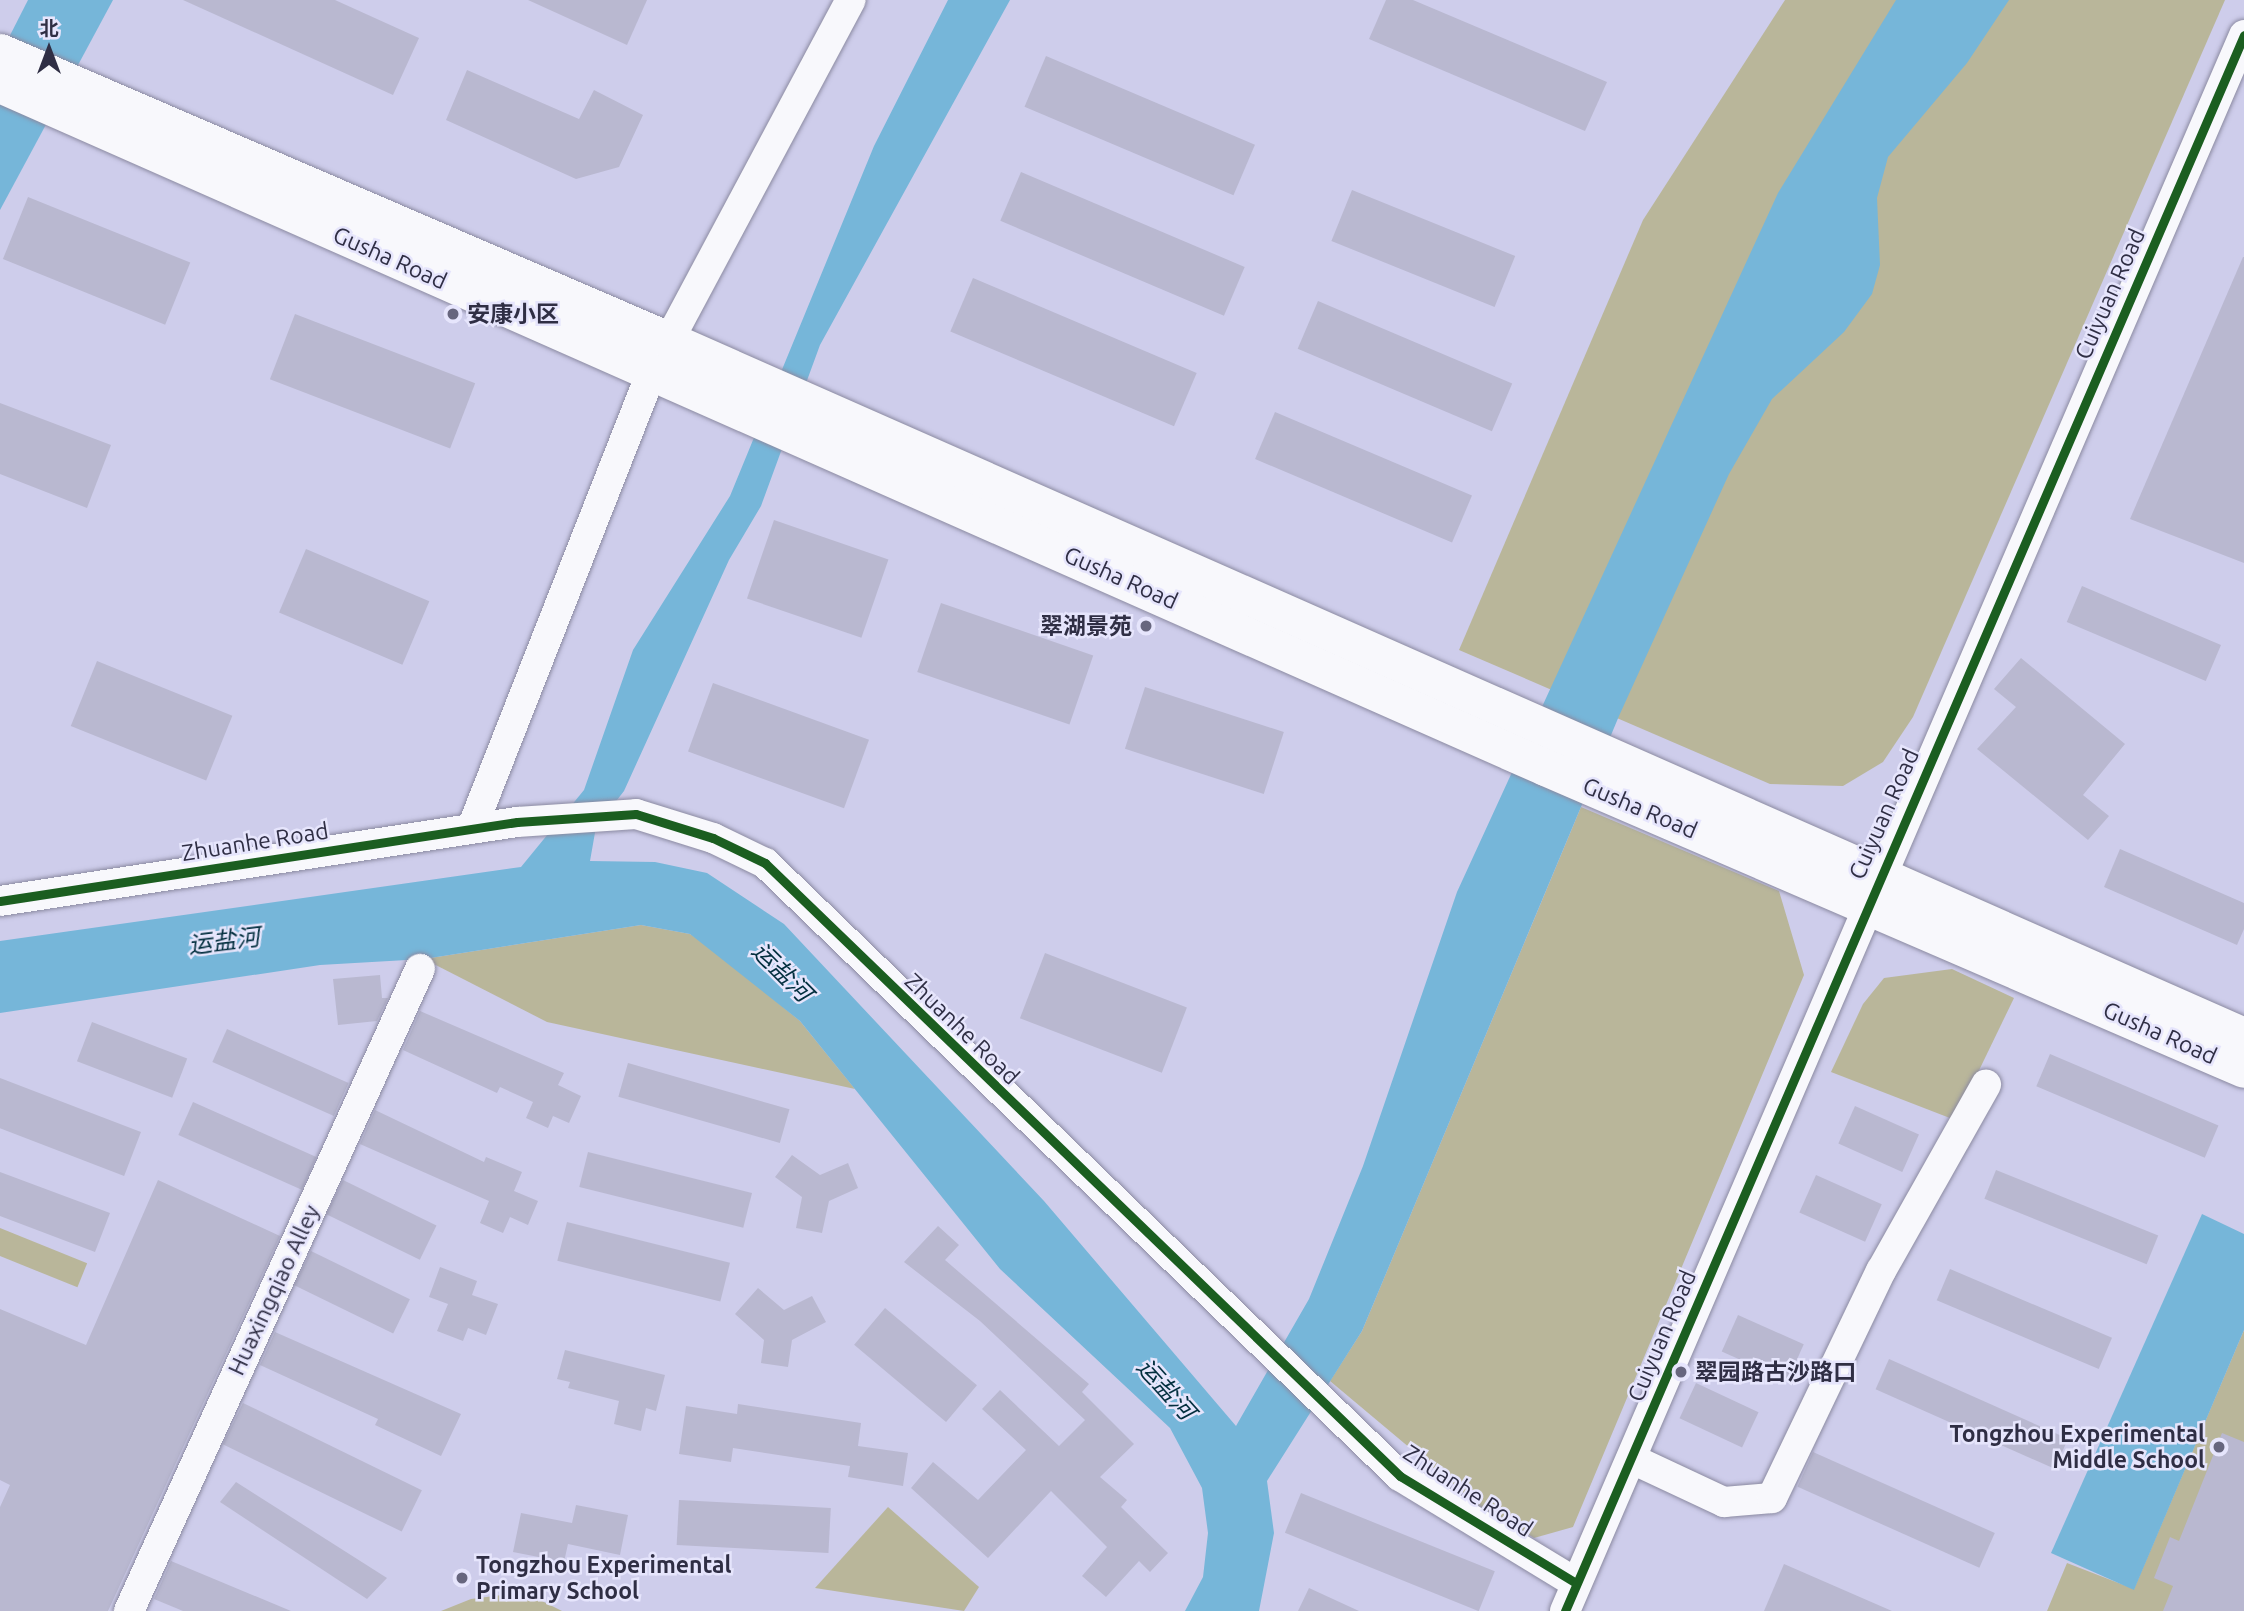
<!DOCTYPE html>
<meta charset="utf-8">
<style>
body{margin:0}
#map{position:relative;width:2244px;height:1611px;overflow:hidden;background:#cecdeb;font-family:Ubuntu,"Noto Sans SC",sans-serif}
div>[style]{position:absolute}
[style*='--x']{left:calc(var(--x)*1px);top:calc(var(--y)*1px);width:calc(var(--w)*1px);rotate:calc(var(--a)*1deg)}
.green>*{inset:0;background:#b9b69a;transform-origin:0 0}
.water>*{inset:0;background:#76b6d9}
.building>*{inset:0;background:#b9b8d0;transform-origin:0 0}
.roads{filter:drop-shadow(0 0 2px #8b8aa1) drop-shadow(0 0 2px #8b8aa1)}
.minor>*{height:30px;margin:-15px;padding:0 15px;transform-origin:15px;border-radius:15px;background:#f8f8fc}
.major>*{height:37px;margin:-18.5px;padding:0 18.5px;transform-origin:18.5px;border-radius:18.5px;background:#f8f8fc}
.cycleway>*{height:9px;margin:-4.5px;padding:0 4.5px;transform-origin:4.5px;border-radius:4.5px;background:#1b5e20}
.dots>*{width:19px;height:19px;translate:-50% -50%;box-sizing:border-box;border:4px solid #e6e5fc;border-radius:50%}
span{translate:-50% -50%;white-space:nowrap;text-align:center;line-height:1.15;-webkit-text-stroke:5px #e6e5fc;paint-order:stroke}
.street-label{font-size:23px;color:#2f2e44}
.poi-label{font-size:23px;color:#2f2e44;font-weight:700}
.left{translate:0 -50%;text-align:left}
.right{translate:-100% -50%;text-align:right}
.water-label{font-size:24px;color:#032f3f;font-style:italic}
.north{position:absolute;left:14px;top:14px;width:70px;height:70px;-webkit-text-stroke:5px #e6e5fc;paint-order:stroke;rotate:0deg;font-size:19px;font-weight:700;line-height:28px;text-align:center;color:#2f2e44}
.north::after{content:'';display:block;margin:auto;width:24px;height:32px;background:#2f2e44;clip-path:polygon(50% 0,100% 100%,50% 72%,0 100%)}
</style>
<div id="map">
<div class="green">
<i style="clip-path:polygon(1785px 0,2225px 0,1913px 717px,1883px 762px,1843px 786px,1770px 784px,1459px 650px,1643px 220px)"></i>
<i style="clip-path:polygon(1581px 807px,1779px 891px,1804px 975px,1573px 1527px,1534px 1538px,1478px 1505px,1330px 1381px,1362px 1331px)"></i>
<i style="clip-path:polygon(641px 925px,690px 934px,710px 947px,800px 1021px,855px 1089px,547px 1022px,424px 959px)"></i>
<i style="clip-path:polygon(1952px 969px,2014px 998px,1955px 1120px,1831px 1072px,1863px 1004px,1884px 978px)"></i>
<i style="left:0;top:1228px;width:94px;height:26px;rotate:22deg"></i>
<i style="clip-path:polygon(2244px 1330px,2244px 1611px,2047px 1611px,2067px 1563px,2134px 1589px)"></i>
<i style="clip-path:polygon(888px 1507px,979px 1587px,964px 1611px,815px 1588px)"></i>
<i style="clip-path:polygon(502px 1595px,542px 1601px,562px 1611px,441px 1611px,471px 1599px)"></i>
</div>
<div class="water">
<i style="clip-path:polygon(28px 0,113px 0,0 210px,0 55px)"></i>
<i style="clip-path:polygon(948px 0,1010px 0,820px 345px,761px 506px,729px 560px,624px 791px,596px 827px,590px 861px,655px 862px,707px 873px,784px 924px,1044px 1201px,1236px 1426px,1309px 1299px,1363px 1166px,1457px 892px,1778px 193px,1896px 0,2009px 0,1967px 63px,1888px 157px,1877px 198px,1880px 265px,1872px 294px,1844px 332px,1772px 399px,1729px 474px,1619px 716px,1362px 1331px,1267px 1481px,1274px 1533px,1259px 1611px,1185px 1611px,1203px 1577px,1208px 1533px,1202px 1488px,1170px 1428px,1000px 1269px,800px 1021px,690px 934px,641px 925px,424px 959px,320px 965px,0 1013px,0 941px,521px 867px,584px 790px,633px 650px,730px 496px,874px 146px)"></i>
<i style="clip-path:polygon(2202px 1214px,2244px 1234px,2244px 1330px,2134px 1590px,2051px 1553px)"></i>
</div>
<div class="building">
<i style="clip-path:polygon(183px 0,335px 0,419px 38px,393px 95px)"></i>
<i style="clip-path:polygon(528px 0,647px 0,627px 45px)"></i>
<i style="clip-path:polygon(1386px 0,1413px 0,1607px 82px,1585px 131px,1369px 39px)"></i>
<i style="left:1046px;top:56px;width:227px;height:55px;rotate:23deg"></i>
<i style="clip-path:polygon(467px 70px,579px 119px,594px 90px,643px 115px,619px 167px,576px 179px,446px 120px)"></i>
<i style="left:1021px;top:172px;width:243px;height:53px;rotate:23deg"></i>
<i style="left:1352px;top:190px;width:176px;height:55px;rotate:22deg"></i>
<i style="left:28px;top:197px;width:175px;height:67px;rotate:22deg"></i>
<i style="clip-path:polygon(2243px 257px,2244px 257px,2244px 563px,2130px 519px)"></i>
<i style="left:973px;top:278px;width:243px;height:58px;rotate:23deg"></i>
<i style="left:1318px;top:301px;width:211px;height:52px;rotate:23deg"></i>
<i style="left:295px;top:314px;width:193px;height:70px;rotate:21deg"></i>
<i style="clip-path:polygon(0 403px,111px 445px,87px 508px,0 474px)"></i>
<i style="left:1275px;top:412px;width:214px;height:51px;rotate:23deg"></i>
<i style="left:774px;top:520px;width:121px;height:83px;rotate:19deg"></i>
<i style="left:306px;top:549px;width:134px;height:69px;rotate:23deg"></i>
<i style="left:2082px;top:586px;width:151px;height:39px;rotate:23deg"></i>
<i style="left:941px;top:603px;width:161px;height:73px;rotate:19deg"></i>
<i style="clip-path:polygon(2021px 658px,2125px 744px,2083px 795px,2109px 816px,2088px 840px,1977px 749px,2016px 707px,1994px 689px)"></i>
<i style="left:97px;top:661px;width:146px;height:70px;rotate:22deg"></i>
<i style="left:713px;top:683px;width:166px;height:73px;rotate:20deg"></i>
<i style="left:1145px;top:687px;width:146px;height:65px;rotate:18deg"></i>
<i style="clip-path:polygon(2120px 849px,2244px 903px,2244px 929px,2237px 945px,2104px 887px)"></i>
<i style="left:1045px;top:953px;width:152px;height:70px;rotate:21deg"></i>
<i style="clip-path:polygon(380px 975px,382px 998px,388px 998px,377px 1021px,338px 1025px,333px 979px)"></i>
<i style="clip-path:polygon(420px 1011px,564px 1073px,558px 1085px,581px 1096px,569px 1123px,553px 1116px,548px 1128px,526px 1118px,533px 1102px,500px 1087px,497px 1093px,403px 1050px)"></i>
<i style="left:92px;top:1022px;width:102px;height:42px;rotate:21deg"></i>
<i style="left:227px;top:1029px;width:133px;height:36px;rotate:24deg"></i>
<i style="left:2050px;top:1054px;width:183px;height:35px;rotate:23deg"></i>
<i style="left:628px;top:1063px;width:168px;height:35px;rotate:16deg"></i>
<i style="left:0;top:1078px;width:151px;height:47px;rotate:21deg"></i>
<i style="left:193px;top:1102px;width:135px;height:36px;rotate:24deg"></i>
<i style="left:1855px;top:1106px;width:70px;height:41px;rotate:24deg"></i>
<i style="clip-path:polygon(375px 1110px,484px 1162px,486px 1157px,522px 1172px,514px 1191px,538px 1201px,528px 1225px,510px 1217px,503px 1233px,480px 1223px,489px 1201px,360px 1144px)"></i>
<i style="left:588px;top:1152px;width:169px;height:36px;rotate:14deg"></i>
<i style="clip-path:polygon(792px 1155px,820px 1175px,848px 1163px,858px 1188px,829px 1201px,822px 1233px,796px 1228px,802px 1197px,775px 1177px)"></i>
<i style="left:1996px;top:1170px;width:175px;height:31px;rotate:22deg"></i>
<i style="clip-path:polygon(0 1172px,110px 1213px,95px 1252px,0 1216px)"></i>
<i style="left:1816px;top:1175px;width:72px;height:41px;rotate:24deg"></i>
<i style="clip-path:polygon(158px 1180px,280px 1236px,108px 1611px,0 1611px,0 1507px,10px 1485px,0 1480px,0 1309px,86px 1345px)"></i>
<i style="left:343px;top:1180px;width:104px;height:38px;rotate:26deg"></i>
<i style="left:567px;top:1222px;width:168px;height:40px;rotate:14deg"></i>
<i style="clip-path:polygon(938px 1226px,959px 1245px,945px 1260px,1089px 1384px,1082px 1392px,1134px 1444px,1100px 1477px,1127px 1500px,1121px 1507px,1168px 1553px,1150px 1572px,1139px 1561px,1106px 1597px,1082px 1576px,1107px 1547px,1051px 1491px,988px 1558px,911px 1488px,933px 1462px,978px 1500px,1026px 1450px,982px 1409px,1000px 1390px,1059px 1446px,1085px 1420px,980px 1321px,904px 1262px)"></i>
<i style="left:311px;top:1251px;width:110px;height:38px;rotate:26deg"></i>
<i style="clip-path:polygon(440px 1267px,477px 1281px,472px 1295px,498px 1304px,486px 1335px,468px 1328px,463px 1341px,437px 1331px,448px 1304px,429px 1297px)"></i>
<i style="left:1950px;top:1269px;width:176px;height:34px;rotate:23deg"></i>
<i style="clip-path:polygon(758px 1288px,784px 1310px,812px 1296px,826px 1322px,792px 1340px,788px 1367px,761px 1363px,764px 1340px,735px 1314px)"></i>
<i style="left:885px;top:1308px;width:120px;height:48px;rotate:40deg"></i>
<i style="left:1738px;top:1315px;width:72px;height:40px;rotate:24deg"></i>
<i style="clip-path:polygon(275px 1332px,461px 1414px,441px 1456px,375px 1425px,378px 1419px,260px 1365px)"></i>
<i style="clip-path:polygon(565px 1350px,665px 1375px,656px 1411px,646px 1408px,641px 1431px,614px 1424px,619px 1401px,568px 1388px,570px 1382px,557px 1379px)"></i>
<i style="left:1889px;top:1359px;width:196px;height:33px;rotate:24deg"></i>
<i style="left:1696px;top:1383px;width:69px;height:39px;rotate:25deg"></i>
<i style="left:243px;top:1403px;width:199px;height:46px;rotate:26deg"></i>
<i style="clip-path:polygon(738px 1404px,861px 1423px,858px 1446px,908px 1453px,903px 1486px,848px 1477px,850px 1466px,733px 1448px,731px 1462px,679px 1454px,686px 1406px,737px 1414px)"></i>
<i style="clip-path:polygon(2222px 1433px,2244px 1442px,2244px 1611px,2163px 1611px,2173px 1586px,2154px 1578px,2170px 1537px,2179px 1541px)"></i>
<i style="left:1813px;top:1452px;width:199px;height:38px;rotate:24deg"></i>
<i style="clip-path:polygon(236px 1482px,387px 1578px,367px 1599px,220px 1502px)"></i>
<i style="left:1301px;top:1493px;width:209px;height:43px;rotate:22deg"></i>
<i style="left:679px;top:1500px;width:152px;height:45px;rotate:3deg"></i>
<i style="clip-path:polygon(576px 1505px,628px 1515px,620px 1555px,568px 1544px,564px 1562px,513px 1552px,521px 1513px,572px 1523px)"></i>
<i style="clip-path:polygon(171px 1561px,291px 1611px,183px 1611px,154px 1599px)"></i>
<i style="clip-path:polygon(1784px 1564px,1892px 1611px,1764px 1611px)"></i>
<i style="clip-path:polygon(1309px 1588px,1359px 1611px,1298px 1611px)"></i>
</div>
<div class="roads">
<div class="minor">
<i style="--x:472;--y:828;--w:488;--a:-68.5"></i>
<i style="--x:651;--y:374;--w:424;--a:-61.9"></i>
<i style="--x:0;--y:901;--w:523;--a:-8.69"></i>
<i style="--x:517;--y:822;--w:119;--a:-3.8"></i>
<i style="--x:636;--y:814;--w:81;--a:17.3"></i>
<i style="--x:713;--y:838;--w:58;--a:25.7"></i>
<i style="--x:765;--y:863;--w:883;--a:43.99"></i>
<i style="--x:1400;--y:1476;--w:206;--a:31.3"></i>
<i style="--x:1632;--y:1459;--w:102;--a:25.1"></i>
<i style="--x:1724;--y:1502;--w:48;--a:-4.8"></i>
<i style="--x:1772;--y:1498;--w:252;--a:-64.4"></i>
<i style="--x:1881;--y:1271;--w:214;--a:-60.6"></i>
<i style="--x:129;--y:1611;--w:705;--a:-65.62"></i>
<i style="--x:1565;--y:1611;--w:1716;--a:-66.69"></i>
</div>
<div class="major">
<i style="--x:0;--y:52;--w:727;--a:23.32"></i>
<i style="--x:668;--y:340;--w:1723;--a:23.83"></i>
<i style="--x:0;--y:84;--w:1689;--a:23.85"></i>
<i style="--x:1545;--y:767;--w:761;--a:23.37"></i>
</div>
</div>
<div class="cycleway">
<i style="--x:0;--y:901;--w:523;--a:-8.69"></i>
<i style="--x:517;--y:822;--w:119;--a:-3.8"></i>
<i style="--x:636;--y:814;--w:81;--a:17.3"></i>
<i style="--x:713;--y:838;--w:58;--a:25.7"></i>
<i style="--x:765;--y:863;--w:883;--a:43.99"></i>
<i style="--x:1400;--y:1476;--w:206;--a:31.3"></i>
<i style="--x:1565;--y:1611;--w:1716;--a:-66.69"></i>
</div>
<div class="dots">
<i style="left:453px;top:314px;background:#67667e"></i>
<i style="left:1146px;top:626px;background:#67667e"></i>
<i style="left:1681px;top:1372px;background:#67667e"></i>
<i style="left:2219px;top:1447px;background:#67667e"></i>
<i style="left:462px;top:1578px;background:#67667e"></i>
</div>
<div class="street-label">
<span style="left:390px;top:258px;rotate:24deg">Gusha Road</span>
<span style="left:2110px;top:294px;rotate:-66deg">Cuiyuan Road</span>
<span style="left:1121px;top:578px;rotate:24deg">Gusha Road</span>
<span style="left:1640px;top:808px;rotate:23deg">Gusha Road</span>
<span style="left:1884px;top:814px;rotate:-66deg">Cuiyuan Road</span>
<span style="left:255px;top:842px;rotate:-9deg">Zhuanhe Road</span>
<span style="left:962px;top:1029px;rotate:44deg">Zhuanhe Road</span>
<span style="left:2160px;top:1033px;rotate:24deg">Gusha Road</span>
<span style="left:274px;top:1290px;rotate:-65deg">Huaxingqiao Alley</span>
<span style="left:1662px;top:1336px;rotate:-67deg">Cuiyuan Road</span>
<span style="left:1468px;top:1491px;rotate:33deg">Zhuanhe Road</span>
</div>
<div class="poi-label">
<span class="left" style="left:467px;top:314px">安康小区</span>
<span class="right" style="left:1132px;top:626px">翠湖景苑</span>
<span class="left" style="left:1695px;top:1372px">翠园路古沙路口</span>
<span class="right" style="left:2205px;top:1447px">Tongzhou Experimental<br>Middle School</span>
<span class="left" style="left:476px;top:1578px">Tongzhou Experimental<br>Primary School</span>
</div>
<div class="water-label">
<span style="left:224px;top:941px;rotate:-7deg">运盐河</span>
<span style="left:782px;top:972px;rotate:45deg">运盐河</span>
<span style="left:1166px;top:1389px;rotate:48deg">运盐河</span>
</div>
<div class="north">北</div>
</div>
